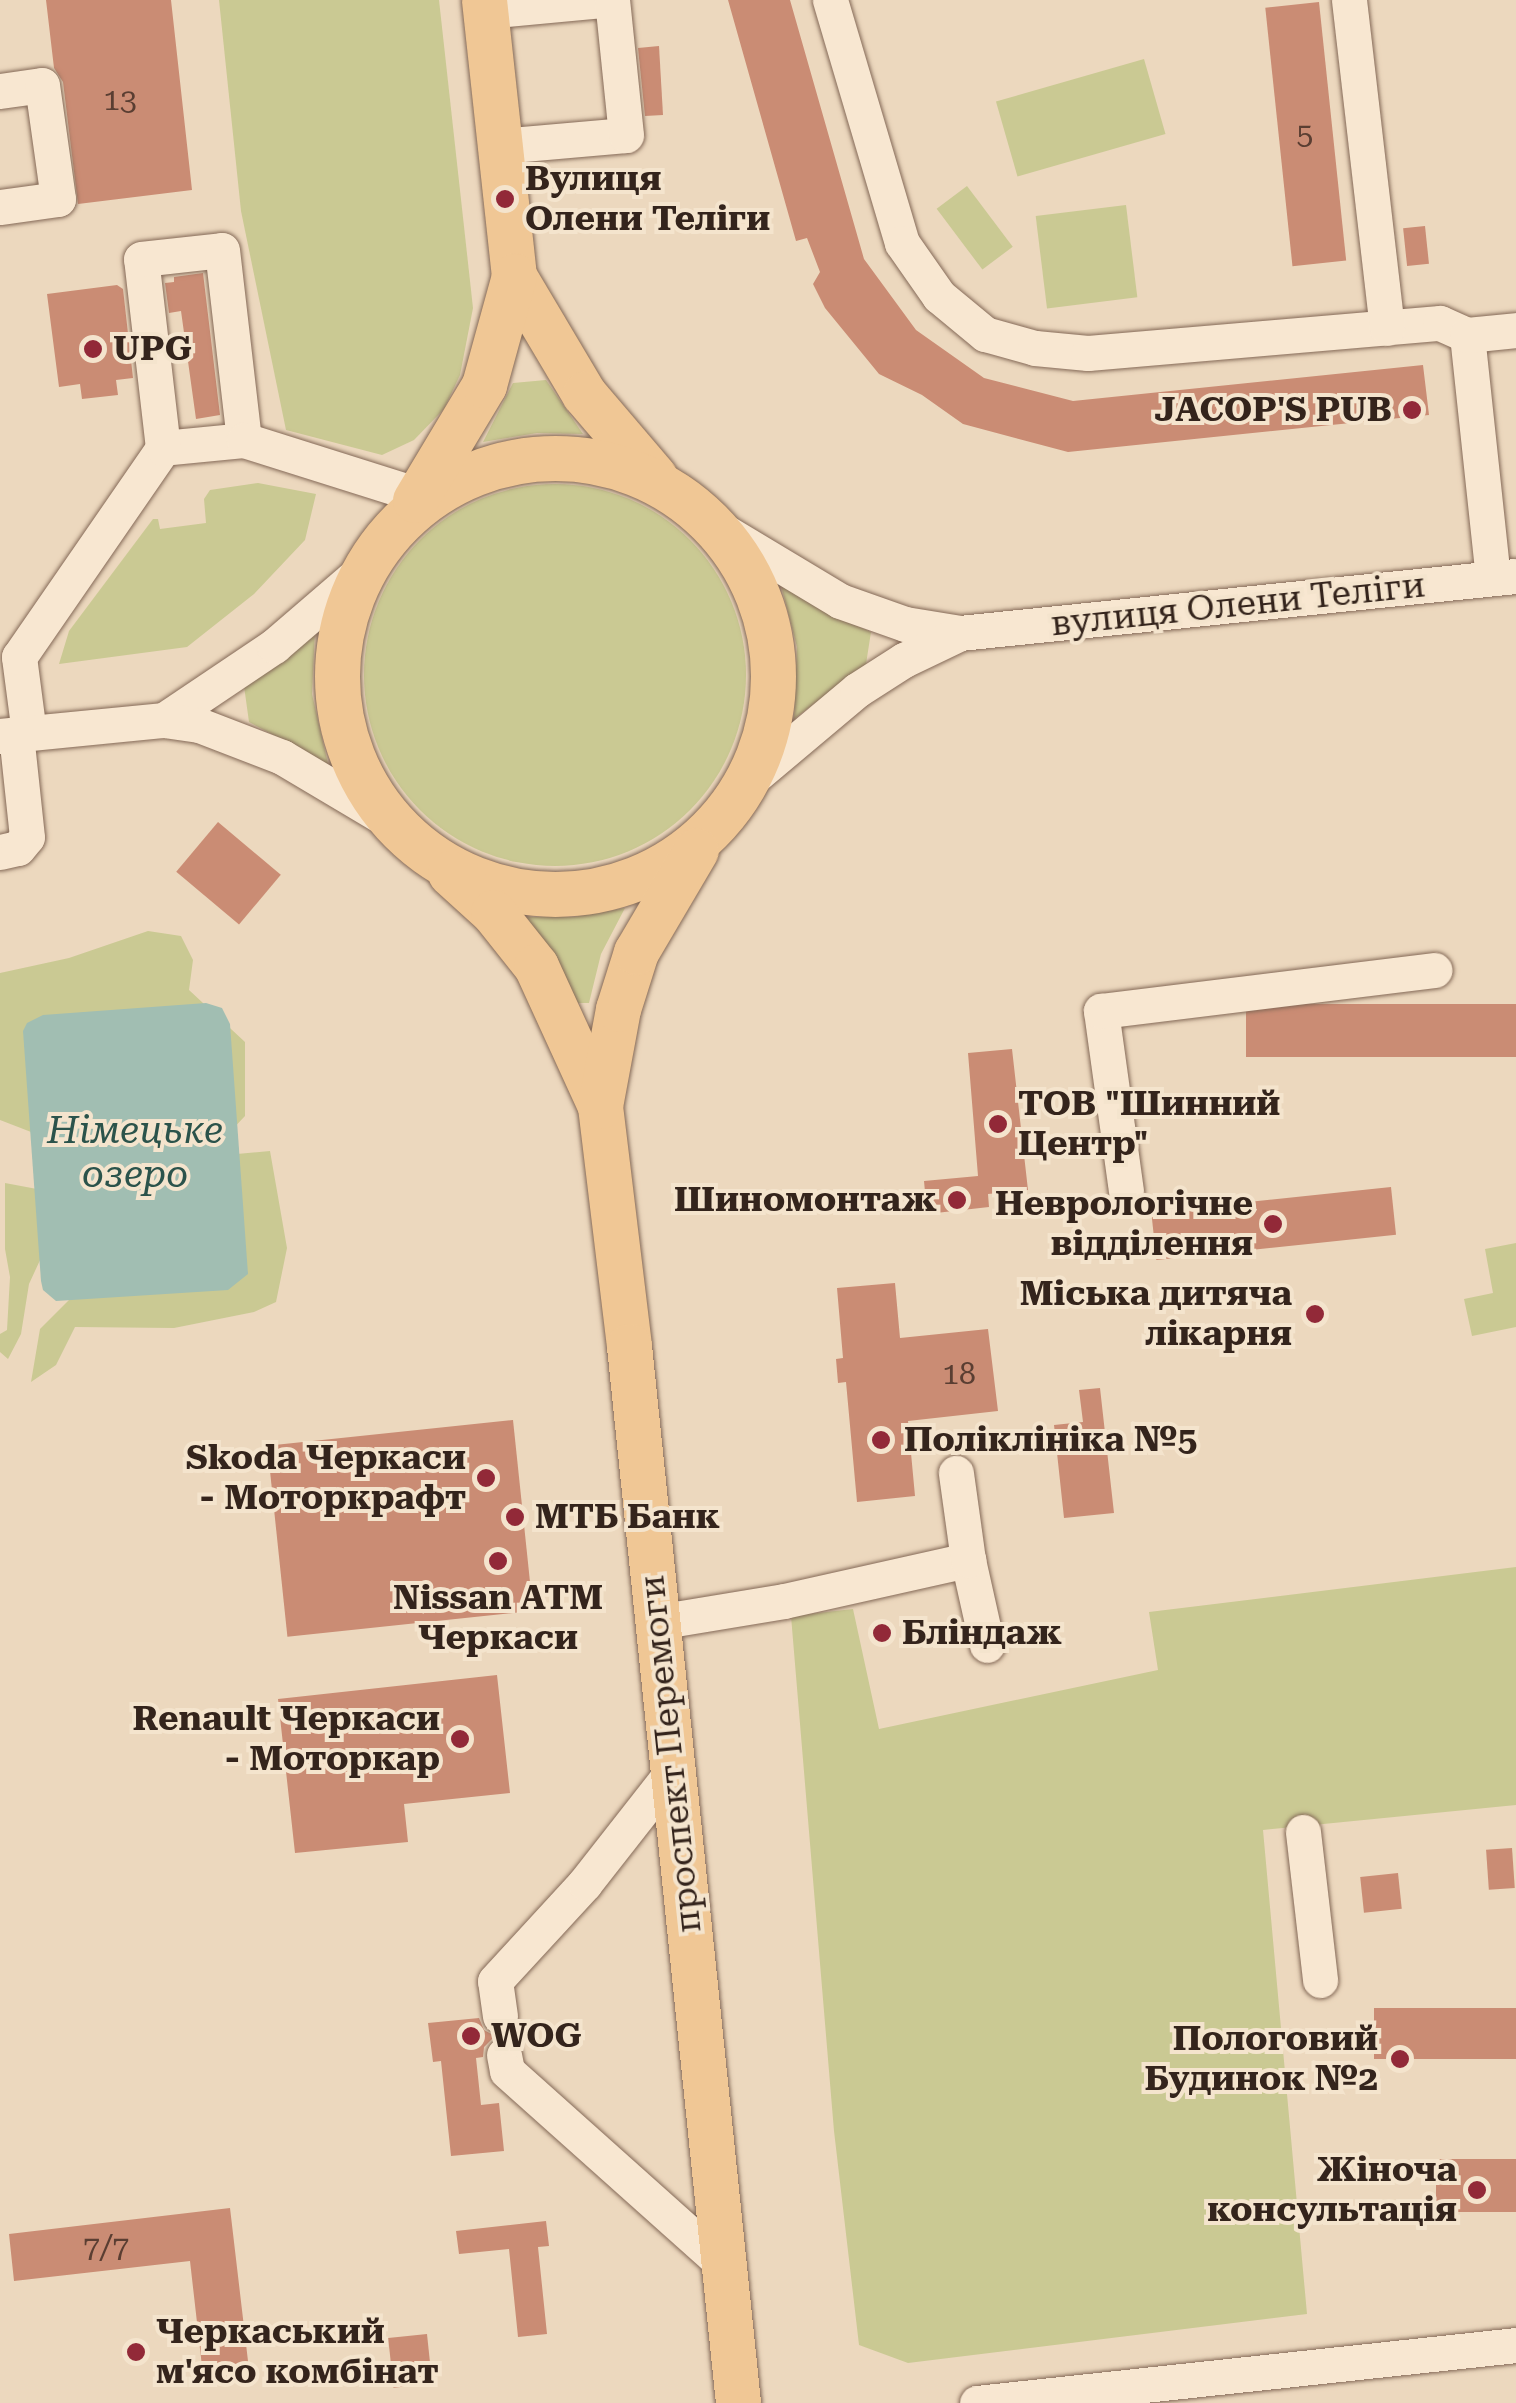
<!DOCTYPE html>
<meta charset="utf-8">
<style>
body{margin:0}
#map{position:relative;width:1516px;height:2403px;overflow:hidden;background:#ecd8be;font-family:"Roboto Serif",serif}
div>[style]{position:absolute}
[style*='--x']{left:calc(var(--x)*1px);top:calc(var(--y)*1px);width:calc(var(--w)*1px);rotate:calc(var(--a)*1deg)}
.green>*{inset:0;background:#cac993;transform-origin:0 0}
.round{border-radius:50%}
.water>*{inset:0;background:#a1beb2}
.building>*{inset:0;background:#ca8c74;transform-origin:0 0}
.roads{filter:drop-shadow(0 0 2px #846957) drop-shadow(0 0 2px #846957)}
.minor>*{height:35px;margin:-17.5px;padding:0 17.5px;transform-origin:17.5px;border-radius:17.5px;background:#f8e7d1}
.major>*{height:45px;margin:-22.5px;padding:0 22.5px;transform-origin:22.5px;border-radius:22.5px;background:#f0c795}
.major>.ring{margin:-22.5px;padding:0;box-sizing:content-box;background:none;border:45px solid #f0c795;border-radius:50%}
.dots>*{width:28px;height:28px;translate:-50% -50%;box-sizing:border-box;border:5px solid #f4e4cd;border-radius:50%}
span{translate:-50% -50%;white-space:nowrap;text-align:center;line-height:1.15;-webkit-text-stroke:8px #f4e4cd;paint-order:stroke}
.number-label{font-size:30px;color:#5a3e32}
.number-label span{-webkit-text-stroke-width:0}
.poi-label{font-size:35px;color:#34241c;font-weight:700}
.left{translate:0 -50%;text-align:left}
.right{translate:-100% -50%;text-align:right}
.street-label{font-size:35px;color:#34241c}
.water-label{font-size:38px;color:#2b534b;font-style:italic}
</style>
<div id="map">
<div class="green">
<i style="clip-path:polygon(219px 0,439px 0,473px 308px,460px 375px,444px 409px,414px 440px,382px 455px,286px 430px,241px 211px)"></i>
<i style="left:1144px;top:59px;width:78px;height:154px;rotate:74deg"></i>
<i style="left:967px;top:186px;width:76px;height:38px;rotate:53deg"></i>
<i style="left:1126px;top:205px;width:93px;height:91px;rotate:83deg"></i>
<i style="clip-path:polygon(546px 380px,583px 434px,537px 433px,483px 442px,513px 383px)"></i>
<i style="clip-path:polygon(258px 483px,316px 494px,305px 540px,254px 594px,187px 647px,59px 664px,69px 631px,153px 519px,158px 519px,160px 529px,206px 523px,204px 499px,210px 490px)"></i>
<i class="round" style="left:364px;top:484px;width:382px;height:382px"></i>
<i style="clip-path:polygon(781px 585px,821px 610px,871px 632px,866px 664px,794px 719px,797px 647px)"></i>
<i style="clip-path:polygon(315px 630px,312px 694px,328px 764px,249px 722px,244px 686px)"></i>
<i style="clip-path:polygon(625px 908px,601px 954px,589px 1003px,578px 1003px,527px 917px,573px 917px)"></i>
<i style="clip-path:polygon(148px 931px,181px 936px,193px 960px,189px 990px,245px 1042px,245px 1116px,227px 1135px,44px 1137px,0 1120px,0 973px,69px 958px)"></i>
<i style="clip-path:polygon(270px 1151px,287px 1248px,276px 1302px,254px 1312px,174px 1328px,75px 1327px,56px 1365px,31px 1382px,40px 1329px,86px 1283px,226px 1155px)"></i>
<i style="clip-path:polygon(5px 1183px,53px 1192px,47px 1245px,29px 1284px,21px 1334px,8px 1359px,0 1352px,0 1334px,7px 1330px,10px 1277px,5px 1249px)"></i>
<i style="clip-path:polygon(1516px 1243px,1516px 1327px,1472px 1336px,1464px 1299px,1493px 1293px,1485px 1249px)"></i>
<i style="clip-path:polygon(1516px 1567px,1516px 1805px,1263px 1830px,1307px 2314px,908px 2363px,859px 2345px,834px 2131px,791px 1616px,853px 1609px,879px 1729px,1158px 1670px,1149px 1612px)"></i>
</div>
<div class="water">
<i style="clip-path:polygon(206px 1003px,222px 1008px,230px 1024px,248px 1274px,228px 1290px,56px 1301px,43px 1290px,41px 1281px,23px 1031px,27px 1023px,43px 1015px)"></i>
</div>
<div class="building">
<i style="clip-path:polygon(46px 0,171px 0,192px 190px,78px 204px,63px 82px,54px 68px)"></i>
<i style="clip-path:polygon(728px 0,790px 0,864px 259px,916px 330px,984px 378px,1073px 401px,1423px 365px,1429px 415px,1068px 452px,963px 424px,922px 395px,879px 374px,825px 308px,813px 284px,820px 272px,807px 238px,796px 241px)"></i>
<i style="left:1319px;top:2px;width:260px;height:54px;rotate:84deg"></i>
<i style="clip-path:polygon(659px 46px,663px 115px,645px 116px,638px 48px)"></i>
<i style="left:1425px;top:226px;width:38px;height:22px;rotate:84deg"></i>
<i style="clip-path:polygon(203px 273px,220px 415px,196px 419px,181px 311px,169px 313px,165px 283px,174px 282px,174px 277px)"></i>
<i style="clip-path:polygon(117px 285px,123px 289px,133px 378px,116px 380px,118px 395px,82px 399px,80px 384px,59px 387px,47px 294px)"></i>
<i style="left:218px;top:822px;width:82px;height:65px;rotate:40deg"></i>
<i style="left:1516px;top:1004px;width:53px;height:270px;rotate:90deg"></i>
<i style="clip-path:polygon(1012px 1049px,1028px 1190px,988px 1194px,989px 1207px,927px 1214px,924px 1181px,978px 1176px,968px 1053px)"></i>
<i style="left:1391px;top:1187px;width:48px;height:241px;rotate:84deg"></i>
<i style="clip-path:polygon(895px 1283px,900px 1338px,988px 1329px,998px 1411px,908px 1421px,915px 1496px,857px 1502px,846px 1382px,838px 1383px,836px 1359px,843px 1358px,837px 1288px)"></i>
<i style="clip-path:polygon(1100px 1388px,1114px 1513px,1064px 1518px,1054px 1425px,1083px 1422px,1079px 1390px)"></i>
<i style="left:513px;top:1420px;width:192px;height:247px;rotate:84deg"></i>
<i style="clip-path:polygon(497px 1675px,510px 1793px,404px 1804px,408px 1842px,295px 1853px,278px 1699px)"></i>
<i style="left:1512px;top:1848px;width:40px;height:26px;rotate:86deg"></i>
<i style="left:1398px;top:1873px;width:36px;height:38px;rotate:84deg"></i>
<i style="left:1516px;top:2008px;width:51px;height:142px;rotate:90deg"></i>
<i style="clip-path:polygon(479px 2018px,484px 2030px,495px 2036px,484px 2047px,483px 2057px,476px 2058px,481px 2105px,499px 2103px,504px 2151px,451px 2156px,441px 2061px,433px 2062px,428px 2023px)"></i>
<i style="left:1516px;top:2159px;width:53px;height:80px;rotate:90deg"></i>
<i style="clip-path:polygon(230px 2208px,250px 2378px,204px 2384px,190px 2261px,14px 2281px,9px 2234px)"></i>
<i style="clip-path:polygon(546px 2221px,549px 2246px,538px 2247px,547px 2334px,518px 2337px,509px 2249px,459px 2254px,456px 2231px)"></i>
<i style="left:427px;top:2334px;width:50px;height:39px;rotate:84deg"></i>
</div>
<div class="roads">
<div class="minor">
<i style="--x:830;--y:0;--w:253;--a:73.5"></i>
<i style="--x:902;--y:243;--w:65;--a:55.1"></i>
<i style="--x:939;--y:296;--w:60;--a:39.6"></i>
<i style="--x:985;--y:334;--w:52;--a:15.6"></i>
<i style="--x:1035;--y:348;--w:53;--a:5.4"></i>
<i style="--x:1088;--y:353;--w:353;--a:-4.9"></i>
<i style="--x:1440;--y:323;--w:30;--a:24"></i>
<i style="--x:1467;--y:335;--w:244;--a:83.9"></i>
<i style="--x:1349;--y:0;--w:330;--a:83.4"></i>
<i style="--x:486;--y:11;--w:118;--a:-5.4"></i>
<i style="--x:0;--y:91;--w:42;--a:-8.1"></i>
<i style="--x:42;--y:85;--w:115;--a:82"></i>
<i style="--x:58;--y:199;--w:59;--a:172.1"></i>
<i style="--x:500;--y:146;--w:126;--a:-5"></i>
<i style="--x:626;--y:135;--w:136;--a:-95.9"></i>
<i style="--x:1467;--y:335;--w:49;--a:-5.8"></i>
<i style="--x:163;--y:448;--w:81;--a:-5.6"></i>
<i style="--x:712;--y:524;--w:149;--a:31"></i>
<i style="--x:840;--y:601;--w:69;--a:19.5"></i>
<i style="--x:905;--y:624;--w:56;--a:9.3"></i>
<i style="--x:960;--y:633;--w:558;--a:-5.86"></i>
<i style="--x:164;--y:720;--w:133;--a:-33.9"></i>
<i style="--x:274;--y:646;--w:121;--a:-40.7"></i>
<i style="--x:29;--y:733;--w:77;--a:-97.5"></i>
<i style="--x:19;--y:657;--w:254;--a:-55.4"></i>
<i style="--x:163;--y:448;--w:190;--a:-96.6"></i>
<i style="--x:141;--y:259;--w:81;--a:-6.3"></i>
<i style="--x:222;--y:250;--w:191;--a:83.4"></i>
<i style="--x:244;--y:440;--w:182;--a:17.5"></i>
<i style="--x:0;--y:736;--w:165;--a:-5.6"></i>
<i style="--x:164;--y:720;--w:35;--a:8"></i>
<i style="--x:199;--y:725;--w:89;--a:21.1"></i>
<i style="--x:282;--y:757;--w:135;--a:30.7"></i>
<i style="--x:745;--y:784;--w:146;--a:-40"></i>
<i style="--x:857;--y:690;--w:56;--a:-32.6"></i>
<i style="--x:904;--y:660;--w:62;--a:-25.7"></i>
<i style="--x:0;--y:852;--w:18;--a:-13"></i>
<i style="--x:18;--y:848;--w:14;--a:-51"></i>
<i style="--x:27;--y:837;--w:104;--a:-96.1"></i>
<i style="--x:1126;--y:1191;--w:182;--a:-97.9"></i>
<i style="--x:1101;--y:1011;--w:336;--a:-7"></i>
<i style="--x:968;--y:1560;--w:87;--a:77.4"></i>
<i style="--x:657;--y:1622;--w:129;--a:-9.4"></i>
<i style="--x:784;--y:1601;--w:189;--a:-12.6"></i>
<i style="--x:968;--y:1560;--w:88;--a:-97.9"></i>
<i style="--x:1303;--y:1832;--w:149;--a:83.4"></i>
<i style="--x:500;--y:2016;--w:35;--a:-98"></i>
<i style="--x:495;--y:1981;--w:133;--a:-47.4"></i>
<i style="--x:585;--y:1883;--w:141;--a:-51.9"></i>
<i style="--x:504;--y:2055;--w:16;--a:79"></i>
<i style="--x:507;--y:2071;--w:292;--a:41.8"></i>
<i style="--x:977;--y:2403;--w:542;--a:-6.14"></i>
</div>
<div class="major">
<i style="--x:484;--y:0;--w:278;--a:83.8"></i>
<i style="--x:514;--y:276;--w:137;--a:59.3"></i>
<i style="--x:584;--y:394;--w:109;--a:49.5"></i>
<i class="ring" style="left:337px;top:458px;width:391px;height:391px"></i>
<i style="--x:415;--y:500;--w:134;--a:-59"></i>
<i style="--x:484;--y:385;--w:113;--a:-74.6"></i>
<i style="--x:450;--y:873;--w:58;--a:42.2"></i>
<i style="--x:493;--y:912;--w:69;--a:51.5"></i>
<i style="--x:536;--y:966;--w:154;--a:65.4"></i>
<i style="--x:600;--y:1106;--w:242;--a:83.1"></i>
<i style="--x:629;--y:1346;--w:1063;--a:84.11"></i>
<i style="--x:600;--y:1106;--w:99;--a:-79.5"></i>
<i style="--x:618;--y:1009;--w:60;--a:-72.5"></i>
<i style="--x:636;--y:952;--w:118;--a:-59.5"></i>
</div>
</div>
<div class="dots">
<i style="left:505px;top:199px;background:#922938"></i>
<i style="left:93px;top:349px;background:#922938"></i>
<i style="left:1412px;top:410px;background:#922938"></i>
<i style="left:998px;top:1124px;background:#922938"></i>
<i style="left:957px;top:1200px;background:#922938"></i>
<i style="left:1273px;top:1224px;background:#922938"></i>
<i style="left:1315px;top:1314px;background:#922938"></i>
<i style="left:881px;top:1440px;background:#922938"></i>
<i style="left:486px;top:1478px;background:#922938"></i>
<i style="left:515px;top:1517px;background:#922938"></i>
<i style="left:498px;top:1561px;background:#922938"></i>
<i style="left:882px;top:1633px;background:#922938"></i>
<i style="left:460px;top:1739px;background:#922938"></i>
<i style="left:471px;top:2036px;background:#922938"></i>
<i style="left:1400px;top:2059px;background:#922938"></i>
<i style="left:1477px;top:2190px;background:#922938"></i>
<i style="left:136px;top:2352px;background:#922938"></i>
</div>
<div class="number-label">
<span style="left:120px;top:100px">13</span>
<span style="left:1305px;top:134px">5</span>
<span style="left:959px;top:1374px">18</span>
<span style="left:106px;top:2247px">7/7</span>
</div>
<div class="poi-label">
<span class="left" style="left:525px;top:199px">Вулиця<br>Олени Теліги</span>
<span class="left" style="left:113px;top:349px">UPG</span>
<span class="right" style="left:1392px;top:410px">JACOP'S PUB</span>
<span class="left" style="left:1018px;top:1124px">ТОВ "Шинний<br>Центр"</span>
<span class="right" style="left:937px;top:1200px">Шиномонтаж</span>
<span class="right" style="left:1253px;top:1224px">Неврологічне<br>відділення</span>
<span class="right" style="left:1292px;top:1314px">Міська дитяча<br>лікарня</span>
<span class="left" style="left:904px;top:1440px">Поліклініка №5</span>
<span class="right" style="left:466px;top:1478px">Skoda Черкаси<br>- Моторкрафт</span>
<span class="left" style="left:535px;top:1517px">МТБ Банк</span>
<span style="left:498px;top:1618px">Nissan АТМ<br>Черкаси</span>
<span class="left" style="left:902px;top:1633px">Бліндаж</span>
<span class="right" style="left:440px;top:1739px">Renault Черкаси<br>- Моторкар</span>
<span class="left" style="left:491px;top:2036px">WOG</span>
<span class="right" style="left:1378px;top:2059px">Пологовий<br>Будинок №2</span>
<span class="right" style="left:1457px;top:2190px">Жіноча<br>консультація</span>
<span class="left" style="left:156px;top:2352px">Черкаський<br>м'ясо комбінат</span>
</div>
<div class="street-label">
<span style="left:1238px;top:605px;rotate:-6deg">вулиця Олени Теліги</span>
<span style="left:671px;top:1754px;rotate:-96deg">проспект Перемоги</span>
</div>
<div class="water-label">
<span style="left:135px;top:1153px">Німецьке<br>озеро</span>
</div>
</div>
